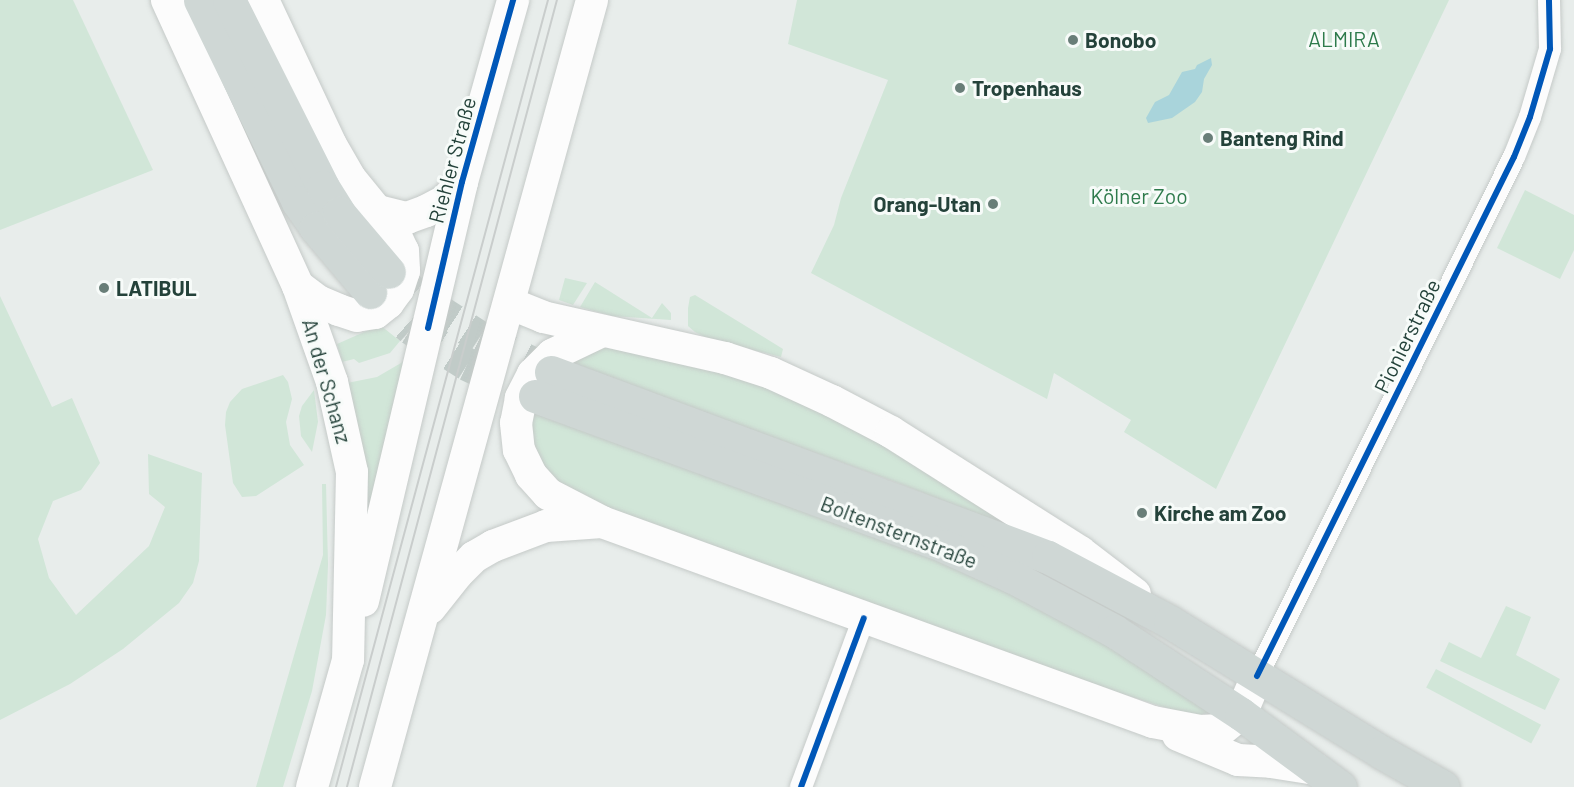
<!DOCTYPE html>
<meta charset="utf-8">
<style>
body{margin:0}
#map{position:relative;width:1574px;height:787px;overflow:hidden;background:#e8edeb;font-family:Barlow,sans-serif}
div>[style]{position:absolute}
[style*='--x']{left:calc(var(--x)*1px);top:calc(var(--y)*1px);width:calc(var(--w)*1px);rotate:calc(var(--a)*1deg)}
.green>*{inset:0;background:#d1e6d8;transform-origin:0 0}
.water>*{inset:0;background:#a9d4db}
.primary-tunnel>*{height:33px;margin-top:-16.5px;transform-origin:0;background:repeating-linear-gradient(90deg,#c1cbc8 0 33px,transparent 0 49px)}
.roads{filter:drop-shadow(0 0 2px #c5cac8) drop-shadow(0 0 2px #c5cac8)}
.minor>*{height:22px;margin:-11px;padding:0 11px;transform-origin:11px;border-radius:11px;background:#fcfcfc}
.secondary>*{height:32px;margin:-16px;padding:0 16px;transform-origin:16px;border-radius:16px;background:#fcfcfc}
.primary>*{height:33px;margin:-16.5px;padding:0 16.5px;transform-origin:16.5px;border-radius:16.5px;background:#cfd7d5}
.tram>*{height:1.5px;margin:-0.75px;padding:0 0.75px;transform-origin:0.75px;border-radius:0.75px;background:#c9cdcc}
.cycleway>*{height:6px;margin:-3px;padding:0 3px;transform-origin:3px;border-radius:3px;background:#0057b8}
.dots>*{width:16px;height:16px;translate:-50% -50%;box-sizing:border-box;border:3px solid #f7fbf9;border-radius:50%}
span{translate:-50% -50%;white-space:nowrap;text-align:center;line-height:1.15;-webkit-text-stroke:6px #f7fbf9;paint-order:stroke}
.park-label{font-size:21px;color:#2d7a4b}
.poi-label{font-size:21px;color:#24423a;font-weight:700}
.left{translate:0 -50%;text-align:left}
.right{translate:-100% -50%;text-align:right}
.street-label{font-size:21px;color:#24423a}
</style>
<div id="map">
<div class="green">
<i style="clip-path:polygon(0 0,73px 0,153px 170px,0 230px)"></i>
<i style="clip-path:polygon(797px 0,1449px 0,1216px 489px,1124px 432px,1131px 420px,1054px 373px,1047px 399px,811px 273px,834px 225px,841px 198px,888px 80px,788px 44px)"></i>
<i style="clip-path:polygon(1525px 190px,1574px 215px,1574px 250px,1560px 279px,1497px 248px)"></i>
<i style="clip-path:polygon(565px 278px,587px 283px,573px 305px,559px 300px)"></i>
<i style="clip-path:polygon(595px 282px,652px 318px,662px 303px,671px 313px,671px 320px,612px 316px,580px 307px)"></i>
<i style="clip-path:polygon(695px 295px,783px 349px,781px 357px,707px 338px,695px 332px,688px 326px,688px 308px,690px 297px)"></i>
<i style="clip-path:polygon(0 296px,52px 407px,72px 398px,100px 463px,81px 490px,53px 501px,38px 539px,49px 578px,76px 615px,149px 546px,165px 507px,149px 494px,148px 454px,202px 473px,199px 561px,193px 583px,179px 603px,123px 649px,70px 684px,0 720px)"></i>
<i style="clip-path:polygon(380px 325px,400px 341px,390px 353px,359px 363px,354px 359px,342px 362px,337px 344px)"></i>
<i style="clip-path:polygon(605px 348px,636px 350px,699px 361px,827px 406px,1018px 530px,893px 481px,565px 362px,589px 349px)"></i>
<i style="clip-path:polygon(414px 350px,366px 530px,347px 383px,377px 377px,401px 363px)"></i>
<i style="clip-path:polygon(283px 375px,288px 382px,292px 399px,286px 422px,290px 445px,304px 465px,256px 496px,242px 497px,233px 483px,225px 425px,226px 412px,230px 402px,242px 389px)"></i>
<i style="clip-path:polygon(314px 390px,318px 422px,312px 452px,301px 436px,299px 416px,302px 406px)"></i>
<i style="clip-path:polygon(530px 410px,940px 557px,1123px 649px,1209px 712px,1195px 717px,1032px 665px,580px 501px,534px 462px)"></i>
<i style="clip-path:polygon(322px 484px,326px 484px,328px 564px,326px 615px,312px 691px,283px 787px,256px 787px,323px 555px)"></i>
<i style="clip-path:polygon(1506px 606px,1531px 617px,1516px 655px,1560px 679px,1545px 710px,1440px 661px,1449px 642px,1481px 658px)"></i>
<i style="left:1436px;top:669px;width:119px;height:21px;rotate:28deg"></i>
</div>
<div class="water">
<i style="clip-path:polygon(1211px 58px,1212px 65px,1204px 79px,1202px 92px,1195px 102px,1172px 118px,1148px 123px,1146px 118px,1155px 102px,1169px 95px,1182px 72px,1195px 69px,1197px 65px)"></i>
</div>
<div class="primary-tunnel">
<i style="--x:389;--y:272;--w:48;--a:39"></i>
<i style="--x:426;--y:302;--w:64;--a:32.9"></i>
<i style="--x:480;--y:337;--w:79;--a:26.2"></i>
<i style="--x:370;--y:292;--w:55;--a:41.3"></i>
<i style="--x:411;--y:328;--w:67;--a:32.7"></i>
<i style="--x:467;--y:364;--w:75;--a:25.2"></i>
</div>
<div class="roads">
<div class="minor">
<i style="--x:1257;--y:676;--w:579;--a:-63.66"></i>
<i style="--x:1514;--y:157;--w:43;--a:-68.2"></i>
<i style="--x:1530;--y:117;--w:71;--a:-73.6"></i>
<i style="--x:1550;--y:49;--w:49;--a:-91.2"></i>
<i style="--x:801;--y:787;--w:180;--a:-69.6"></i>
</div>
<div class="secondary">
<i style="--x:167;--y:0;--w:315;--a:65.4"></i>
<i style="--x:298;--y:286;--w:102;--a:70.5"></i>
<i style="--x:332;--y:382;--w:92;--a:77.5"></i>
<i style="--x:352;--y:472;--w:188;--a:91.2"></i>
<i style="--x:348;--y:660;--w:132;--a:105.8"></i>
<i style="--x:263;--y:0;--w:160;--a:64.9"></i>
<i style="--x:331;--y:145;--w:38;--a:60"></i>
<i style="--x:350;--y:178;--w:70;--a:50.8"></i>
<i style="--x:394;--y:232;--w:21;--a:65"></i>
<i style="--x:403;--y:251;--w:20;--a:87"></i>
<i style="--x:404;--y:271;--w:19;--a:108"></i>
<i style="--x:398;--y:289;--w:17;--a:126"></i>
<i style="--x:388;--y:303;--w:16;--a:142"></i>
<i style="--x:375;--y:313;--w:18;--a:171"></i>
<i style="--x:357;--y:316;--w:19;--a:-162"></i>
<i style="--x:339;--y:310;--w:23;--a:-157"></i>
<i style="--x:318;--y:301;--w:25;--a:-143"></i>
<i style="--x:378;--y:211;--w:30;--a:14"></i>
<i style="--x:407;--y:218;--w:20;--a:-20"></i>
<i style="--x:426;--y:211;--w:21;--a:-28"></i>
<i style="--x:445;--y:201;--w:25;--a:-48"></i>
<i style="--x:509;--y:303;--w:37;--a:22"></i>
<i style="--x:543;--y:317;--w:187;--a:12.7"></i>
<i style="--x:725;--y:358;--w:48;--a:18.1"></i>
<i style="--x:771;--y:373;--w:67;--a:24.7"></i>
<i style="--x:832;--y:401;--w:67;--a:27.7"></i>
<i style="--x:891;--y:432;--w:224;--a:32.4"></i>
<i style="--x:1080;--y:552;--w:69;--a:37.4"></i>
<i style="--x:602;--y:331;--w:55;--a:154.4"></i>
<i style="--x:552;--y:355;--w:27;--a:135"></i>
<i style="--x:533;--y:374;--w:27;--a:117"></i>
<i style="--x:521;--y:398;--w:25;--a:101"></i>
<i style="--x:516;--y:423;--w:27;--a:84"></i>
<i style="--x:519;--y:450;--w:28;--a:64"></i>
<i style="--x:531;--y:475;--w:25;--a:48"></i>
<i style="--x:548;--y:494;--w:61;--a:27.4"></i>
<i style="--x:602;--y:522;--w:586;--a:19.95"></i>
<i style="--x:1153;--y:722;--w:48;--a:10.8"></i>
<i style="--x:1200;--y:731;--w:21;--a:-3"></i>
<i style="--x:1221;--y:730;--w:26;--a:-39"></i>
<i style="--x:1241;--y:714;--w:41;--a:-67.2"></i>
<i style="--x:363;--y:601;--w:431;--a:-76.7"></i>
<i style="--x:462;--y:182;--w:189;--a:-74.3"></i>
<i style="--x:430;--y:608;--w:43;--a:-51.5"></i>
<i style="--x:457;--y:574;--w:24;--a:-45"></i>
<i style="--x:474;--y:557;--w:22;--a:-30"></i>
<i style="--x:493;--y:546;--w:57;--a:-20.7"></i>
<i style="--x:546;--y:526;--w:56;--a:-4.1"></i>
<i style="--x:1178;--y:735;--w:65;--a:22.6"></i>
<i style="--x:1238;--y:760;--w:33;--a:3"></i>
<i style="--x:1271;--y:762;--w:45;--a:9"></i>
<i style="--x:375;--y:787;--w:816;--a:-74.58"></i>
</div>
<div class="primary">
<i style="--x:200;--y:0;--w:225;--a:64.1"></i>
<i style="--x:298;--y:202;--w:32;--a:55"></i>
<i style="--x:316;--y:228;--w:84;--a:49.8"></i>
<i style="--x:229;--y:0;--w:209;--a:63.3"></i>
<i style="--x:323;--y:187;--w:31;--a:58"></i>
<i style="--x:339;--y:213;--w:77;--a:49.7"></i>
<i style="--x:551;--y:372;--w:530;--a:20.42"></i>
<i style="--x:1048;--y:557;--w:138;--a:28"></i>
<i style="--x:1170;--y:622;--w:248;--a:31.6"></i>
<i style="--x:1381;--y:752;--w:71;--a:29.4"></i>
<i style="--x:535;--y:396;--w:436;--a:20.1"></i>
<i style="--x:944;--y:546;--w:76;--a:24.2"></i>
<i style="--x:1013;--y:577;--w:115;--a:28.1"></i>
<i style="--x:1114;--y:631;--w:59;--a:33.1"></i>
<i style="--x:1163;--y:663;--w:93;--a:33.2"></i>
<i style="--x:1241;--y:714;--w:123;--a:36.4"></i>
</div>
</div>
<div class="tram">
<i style="--x:336;--y:787;--w:815;--a:-74.92"></i>
<i style="--x:347;--y:787;--w:815;--a:-75.06"></i>
</div>
<div class="cycleway">
<i style="--x:428;--y:328;--w:150;--a:-76.9"></i>
<i style="--x:462;--y:182;--w:189;--a:-74.3"></i>
<i style="--x:1257;--y:676;--w:579;--a:-63.66"></i>
<i style="--x:1514;--y:157;--w:43;--a:-68.2"></i>
<i style="--x:1530;--y:117;--w:71;--a:-73.6"></i>
<i style="--x:1550;--y:49;--w:49;--a:-91.2"></i>
<i style="--x:801;--y:787;--w:180;--a:-69.6"></i>
</div>
<div class="dots">
<i style="left:1073px;top:40px;background:#697e78"></i>
<i style="left:960px;top:88px;background:#697e78"></i>
<i style="left:1208px;top:138px;background:#697e78"></i>
<i style="left:993px;top:204px;background:#697e78"></i>
<i style="left:104px;top:288px;background:#697e78"></i>
<i style="left:1142px;top:513px;background:#697e78"></i>
</div>
<div class="park-label">
<span style="left:1344px;top:39px">ALMIRA</span>
<span style="left:1139px;top:196px">Kölner Zoo</span>
</div>
<div class="poi-label">
<span class="left" style="left:1085px;top:40px">Bonobo</span>
<span class="left" style="left:972px;top:88px">Tropenhaus</span>
<span class="left" style="left:1220px;top:138px">Banteng Rind</span>
<span class="right" style="left:981px;top:204px">Orang-Utan</span>
<span class="left" style="left:116px;top:288px">LATIBUL</span>
<span class="left" style="left:1154px;top:513px">Kirche am Zoo</span>
</div>
<div class="street-label">
<span style="left:452px;top:160px;rotate:-75deg">Riehler Straße</span>
<span style="left:1407px;top:336px;rotate:-64deg">Pionierstraße</span>
<span style="left:327px;top:381px;rotate:74deg">An der Schanz</span>
<span style="left:899px;top:532px;rotate:21deg">Boltensternstraße</span>
</div>
</div>
